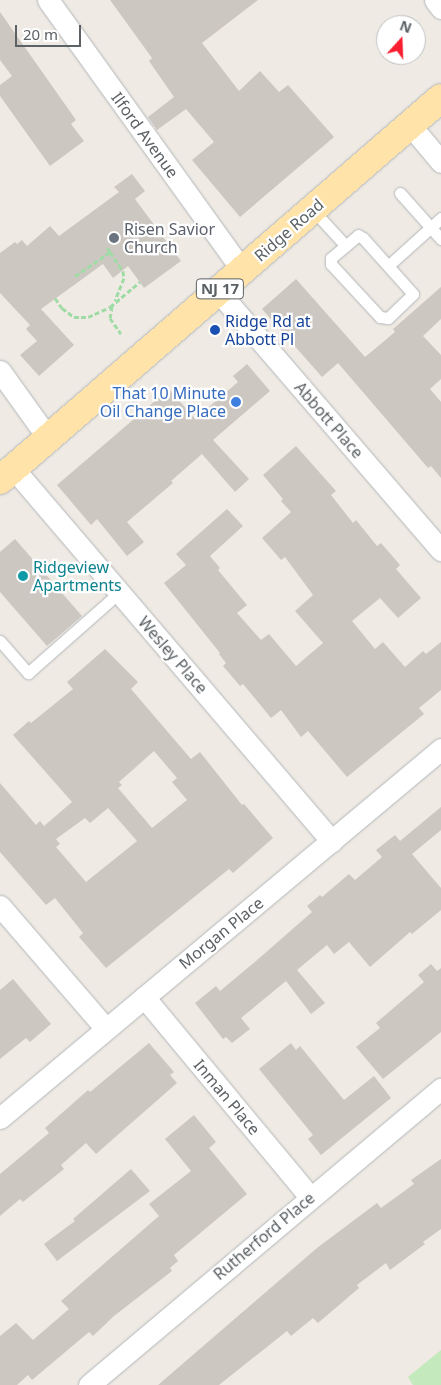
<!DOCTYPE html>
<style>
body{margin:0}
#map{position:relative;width:441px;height:1385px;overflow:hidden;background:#efeae3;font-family:"Noto Sans",sans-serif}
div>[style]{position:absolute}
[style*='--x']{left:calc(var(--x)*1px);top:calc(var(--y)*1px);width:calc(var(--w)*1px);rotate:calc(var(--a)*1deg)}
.green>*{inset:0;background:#c4e9bd}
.building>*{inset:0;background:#cdc7c2}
.path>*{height:3px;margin-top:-1.5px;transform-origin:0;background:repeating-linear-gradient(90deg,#9fdca5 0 5px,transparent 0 7.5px)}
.roads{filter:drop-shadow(0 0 1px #b3b7bb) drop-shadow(0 0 1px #b3b7bb)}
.service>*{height:11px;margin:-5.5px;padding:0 5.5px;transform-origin:5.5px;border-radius:5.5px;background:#fff}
.minor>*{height:21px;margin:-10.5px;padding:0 10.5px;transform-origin:10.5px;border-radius:10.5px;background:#fff}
.primary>*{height:28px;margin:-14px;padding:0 14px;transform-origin:14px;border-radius:14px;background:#ffe3a8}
.dots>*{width:14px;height:14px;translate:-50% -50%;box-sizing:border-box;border:2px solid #fff;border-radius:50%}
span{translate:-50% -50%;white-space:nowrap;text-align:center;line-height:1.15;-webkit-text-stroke:4.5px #fff;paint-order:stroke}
.shield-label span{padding:1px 4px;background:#fff;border:1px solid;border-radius:4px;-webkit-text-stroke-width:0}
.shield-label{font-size:15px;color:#5b6165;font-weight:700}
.street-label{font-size:16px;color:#5b6165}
.worship-label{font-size:16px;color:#5b616d}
.left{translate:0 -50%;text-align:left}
.transit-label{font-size:16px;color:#164399}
.shop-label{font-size:16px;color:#366cbe}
.right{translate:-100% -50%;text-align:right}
.culture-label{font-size:16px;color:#0d838f}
.north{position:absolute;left:376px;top:15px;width:50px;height:50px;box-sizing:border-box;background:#fff;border:1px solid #bdc0c1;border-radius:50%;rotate:20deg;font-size:14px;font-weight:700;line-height:20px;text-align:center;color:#5b6165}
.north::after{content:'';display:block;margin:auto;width:18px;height:22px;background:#f91f30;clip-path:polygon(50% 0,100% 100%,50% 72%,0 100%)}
.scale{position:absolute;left:15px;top:25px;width:66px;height:22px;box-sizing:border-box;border:2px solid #5b6165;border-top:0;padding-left:6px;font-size:15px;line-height:18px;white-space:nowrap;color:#5b6165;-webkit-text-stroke:4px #fff;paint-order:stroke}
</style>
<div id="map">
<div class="green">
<i style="clip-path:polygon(441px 1350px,441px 1385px,413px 1385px,408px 1377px)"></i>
</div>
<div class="building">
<i style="clip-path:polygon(110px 0,258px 0,202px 43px,239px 91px,260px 71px,279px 92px,288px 85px,334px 137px,240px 217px,192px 160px,214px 142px,186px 109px,157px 130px,148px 117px,174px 97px,149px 61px,152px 58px)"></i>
<i style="clip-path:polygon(0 12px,76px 120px,71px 124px,84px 141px,50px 166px,0 96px,0 85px,12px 76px,0 60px)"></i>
<i style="clip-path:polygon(132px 174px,145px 191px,135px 199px,181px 261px,144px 288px,128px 266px,113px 278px,103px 264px,41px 309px,74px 345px,39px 376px,20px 355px,37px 341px,26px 329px,30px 325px,0 293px,0 253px,15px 242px,17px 244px,22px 240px,27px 246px,50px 226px,59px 236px,119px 192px,114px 187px)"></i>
<i style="clip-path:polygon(296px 279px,365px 357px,395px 332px,393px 329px,441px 287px,441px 319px,423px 336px,441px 355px,441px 379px,430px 389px,441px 402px,441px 478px,431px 466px,428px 468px,338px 363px,322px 377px,262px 309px)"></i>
<i style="clip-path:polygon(247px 364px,270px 391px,213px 440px,249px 479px,235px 492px,202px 454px,171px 481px,173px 483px,127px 522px,144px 542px,127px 556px,97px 519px,91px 525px,57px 485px,169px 389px,195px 419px,238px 382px,233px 376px)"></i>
<i style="clip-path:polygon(296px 446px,336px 491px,331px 495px,353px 523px,356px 520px,377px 546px,381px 543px,400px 565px,396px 569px,421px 598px,398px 618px,380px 598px,352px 621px,375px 649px,383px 642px,405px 667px,423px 651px,426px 654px,441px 642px,441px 690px,419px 708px,424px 714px,347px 777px,308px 731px,301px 737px,281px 710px,271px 718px,243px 684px,240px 686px,223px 666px,226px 663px,219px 654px,220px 653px,164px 583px,186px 565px,176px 554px,227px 509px,243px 526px,210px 556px,220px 568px,218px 570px,247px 605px,237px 613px,261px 640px,269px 634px,296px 666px,323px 643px,295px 611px,313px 595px,285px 557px,281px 560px,262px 538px,291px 512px,281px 501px,283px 499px,263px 475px)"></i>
<i style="clip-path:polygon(15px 539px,82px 616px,47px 646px,0 592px,0 552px)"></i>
<i style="clip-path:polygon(evenodd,105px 649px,138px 682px,131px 689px,191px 759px,200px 752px,242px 805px,244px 804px,273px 838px,233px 873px,229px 869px,106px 968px,79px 937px,83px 933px,55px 898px,46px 905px,0 852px,0 783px,36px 825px,40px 821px,44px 826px,72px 802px,13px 735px,29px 721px,31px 723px,73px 689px,67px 682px,105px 649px,154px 751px,177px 778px,172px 782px,187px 800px,152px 828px,118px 788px,122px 785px,119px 782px,154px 751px,105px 649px,108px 808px,137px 841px,86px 882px,56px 847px,60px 844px,56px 839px,85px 818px,90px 823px,108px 808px)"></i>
<i style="clip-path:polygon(441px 807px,441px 830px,412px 854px,441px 888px,441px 910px,412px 934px,410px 932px,370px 967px,349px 942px,334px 954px,327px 945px,297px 970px,325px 1003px,311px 1014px,286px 981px,241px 1018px,250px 1029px,232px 1043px,226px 1037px,223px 1039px,195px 1003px,216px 986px,220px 991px,256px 961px,312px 912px,307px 906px,320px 895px,322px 897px,349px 874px,355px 880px,382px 857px,376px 850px,395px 835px,400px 841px)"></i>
<i style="clip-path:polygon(431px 964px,437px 971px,441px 968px,441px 1032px,383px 1079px,356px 1047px,380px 1028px,376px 1023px,424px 982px,418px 975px)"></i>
<i style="clip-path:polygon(13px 979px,51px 1024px,30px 1042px,26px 1038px,0 1059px,0 990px)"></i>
<i style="clip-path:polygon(149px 1043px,174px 1072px,170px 1075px,177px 1083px,96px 1154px,86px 1143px,61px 1165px,64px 1169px,23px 1202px,20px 1199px,0 1216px,0 1174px,49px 1133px,45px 1128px,88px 1090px,90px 1092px)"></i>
<i style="clip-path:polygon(291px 1043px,296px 1050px,300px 1046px,344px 1100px,374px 1076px,391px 1098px,321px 1155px,308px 1139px,313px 1135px,259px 1069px)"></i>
<i style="clip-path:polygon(194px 1115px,216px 1142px,209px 1148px,247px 1194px,174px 1255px,178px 1261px,170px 1268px,172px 1271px,114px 1316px,93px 1336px,89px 1332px,32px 1380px,28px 1375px,17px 1385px,0 1385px,0 1336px,16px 1323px,33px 1340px,69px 1309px,61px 1301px,159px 1216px,149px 1204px,191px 1171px,165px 1139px)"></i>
<i style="clip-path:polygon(441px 1159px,441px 1229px,423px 1242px,425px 1244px,390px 1270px,386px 1263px,357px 1285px,359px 1288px,318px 1323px,313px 1318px,291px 1336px,287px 1331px,219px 1385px,158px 1385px,317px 1248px,377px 1203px,381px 1208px,414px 1184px,411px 1180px)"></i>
<i style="clip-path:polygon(131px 1169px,150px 1191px,57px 1261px,44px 1244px,75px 1221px,73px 1219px)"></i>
</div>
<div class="path">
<i style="--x:110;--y:252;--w:23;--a:56"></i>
<i style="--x:123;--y:271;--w:7;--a:82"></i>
<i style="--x:124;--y:278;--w:24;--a:112"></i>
<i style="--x:75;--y:276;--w:42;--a:-34.4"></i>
<i style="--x:110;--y:252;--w:6;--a:-121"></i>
<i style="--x:55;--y:298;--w:12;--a:55"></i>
<i style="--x:62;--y:308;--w:15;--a:37"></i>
<i style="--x:74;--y:317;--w:14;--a:0"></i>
<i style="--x:88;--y:317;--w:24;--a:-24"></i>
<i style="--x:110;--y:307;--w:39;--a:-40"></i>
<i style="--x:112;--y:306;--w:12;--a:99"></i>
<i style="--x:110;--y:318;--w:19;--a:55"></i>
</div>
<div class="roads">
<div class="service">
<i style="--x:400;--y:193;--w:62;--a:48.3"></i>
<i style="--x:312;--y:209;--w:49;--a:47.5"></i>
<i style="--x:358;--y:235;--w:6;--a:31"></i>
<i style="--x:363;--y:238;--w:75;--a:48.2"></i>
<i style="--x:413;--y:294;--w:35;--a:136"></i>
<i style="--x:388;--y:318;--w:8;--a:-173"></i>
<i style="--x:380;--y:317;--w:72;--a:-132.8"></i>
<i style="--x:331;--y:264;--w:6;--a:-90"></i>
<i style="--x:331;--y:258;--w:35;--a:-40"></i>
<i style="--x:389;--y:265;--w:70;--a:-42.1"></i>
<i style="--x:0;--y:641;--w:43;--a:48.8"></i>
<i style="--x:28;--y:673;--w:123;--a:-41.4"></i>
</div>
<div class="minor">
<i style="--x:48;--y:0;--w:332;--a:54.3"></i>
<i style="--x:435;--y:0;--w:10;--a:53"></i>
<i style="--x:410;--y:125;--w:48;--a:50"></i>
<i style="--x:218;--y:291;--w:342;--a:49.3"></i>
<i style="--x:0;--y:371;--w:82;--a:54.4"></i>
<i style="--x:13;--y:468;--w:491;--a:49.5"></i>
<i style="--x:0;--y:906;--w:162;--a:49.2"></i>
<i style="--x:144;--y:997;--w:260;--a:50.3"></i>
<i style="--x:0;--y:1118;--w:575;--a:-39.92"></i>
<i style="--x:89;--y:1385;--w:460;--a:-40.1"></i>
</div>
<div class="primary">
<i style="--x:0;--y:480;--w:583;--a:-40.9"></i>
</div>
</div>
<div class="dots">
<i style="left:114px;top:238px;background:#6b7280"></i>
<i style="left:215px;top:330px;background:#1a4fb4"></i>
<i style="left:236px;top:402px;background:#3f7fe0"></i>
<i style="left:23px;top:576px;background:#0f9aa8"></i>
</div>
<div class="shield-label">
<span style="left:220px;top:289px">NJ 17</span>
</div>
<div class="street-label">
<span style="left:145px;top:135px;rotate:54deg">Ilford Avenue</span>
<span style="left:289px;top:230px;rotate:-41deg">Ridge Road</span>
<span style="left:329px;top:420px;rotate:49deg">Abbott Place</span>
<span style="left:173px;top:655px;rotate:49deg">Wesley Place</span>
<span style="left:221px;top:933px;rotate:-39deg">Morgan Place</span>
<span style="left:227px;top:1097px;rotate:50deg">Inman Place</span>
<span style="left:264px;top:1236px;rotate:-40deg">Rutherford Place</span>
</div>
<div class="worship-label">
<span class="left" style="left:124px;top:238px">Risen Savior<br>Church</span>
</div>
<div class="transit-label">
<span class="left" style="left:225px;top:330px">Ridge Rd at<br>Abbott Pl</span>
</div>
<div class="shop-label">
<span class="right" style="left:226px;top:402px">That 10 Minute<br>Oil Change Place</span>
</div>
<div class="culture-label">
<span class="left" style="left:33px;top:576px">Ridgeview<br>Apartments</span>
</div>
<div class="north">N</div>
<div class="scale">20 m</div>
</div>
